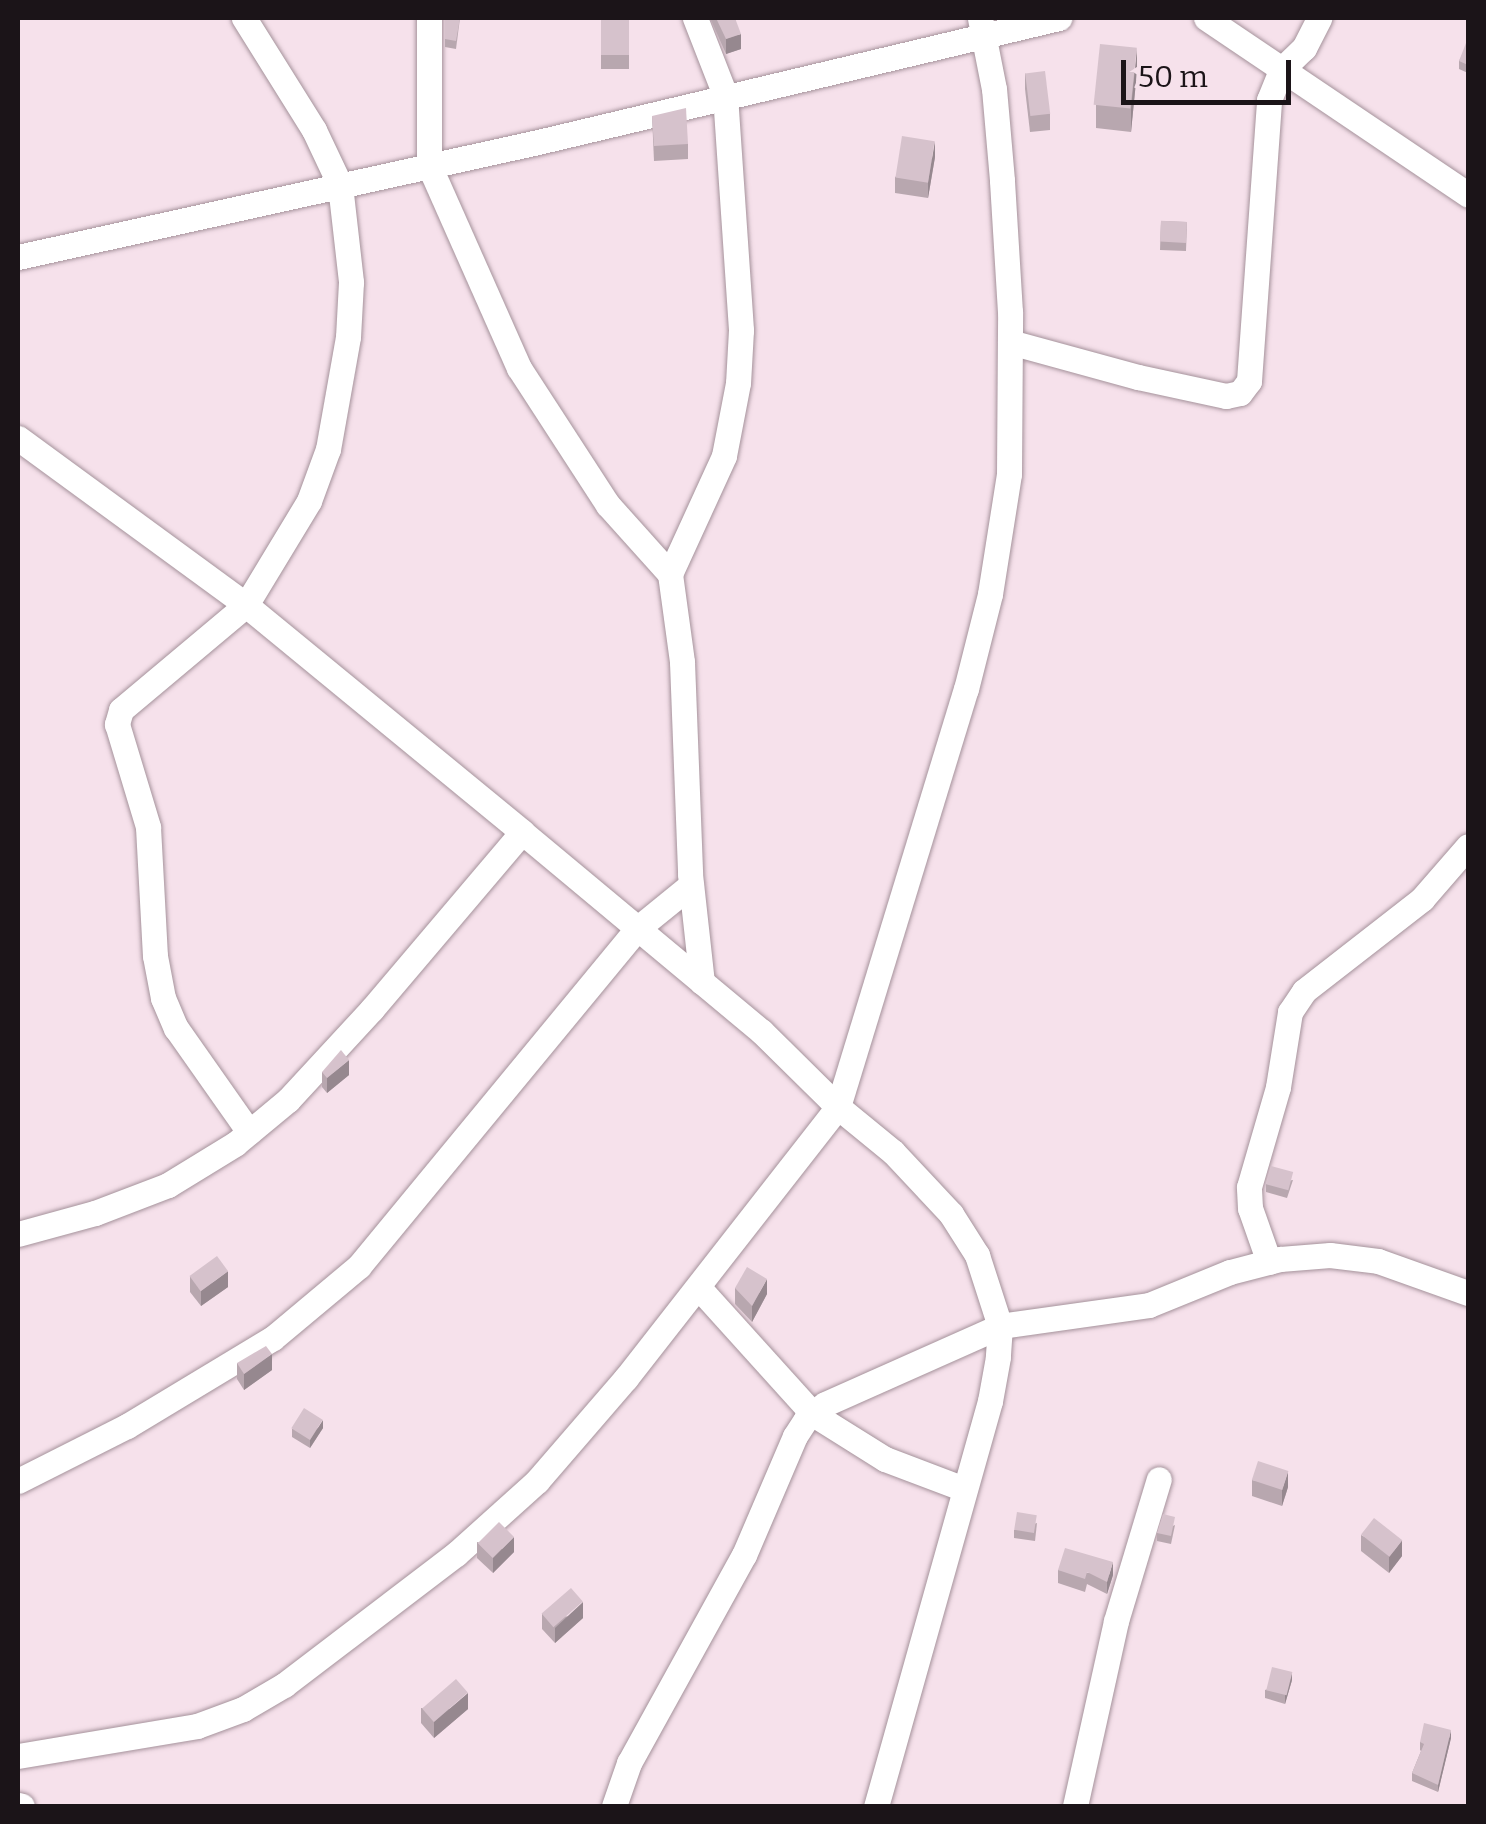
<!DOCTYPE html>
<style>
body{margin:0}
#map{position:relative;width:1486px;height:1824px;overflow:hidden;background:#f6e1eb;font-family:Bitter,serif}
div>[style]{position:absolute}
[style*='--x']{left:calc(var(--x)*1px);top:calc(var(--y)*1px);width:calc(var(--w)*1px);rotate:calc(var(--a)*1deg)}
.roads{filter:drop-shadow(0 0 2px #a5929b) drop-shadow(0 0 2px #a5929b)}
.minor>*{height:25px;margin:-12.5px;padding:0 12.5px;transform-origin:12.5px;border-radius:12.5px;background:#fff}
.wall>*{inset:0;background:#b8a7af;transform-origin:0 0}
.shaded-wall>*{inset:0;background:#96888f}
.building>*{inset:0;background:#d6c2cc;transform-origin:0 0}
span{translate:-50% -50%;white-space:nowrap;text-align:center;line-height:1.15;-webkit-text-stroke:8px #f6e1eb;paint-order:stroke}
.frame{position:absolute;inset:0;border:20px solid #1b1418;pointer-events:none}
.scale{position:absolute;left:1121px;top:60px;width:170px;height:45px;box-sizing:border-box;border:5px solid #1b1418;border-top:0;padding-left:12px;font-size:30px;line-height:35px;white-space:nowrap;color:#1b1418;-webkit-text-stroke:8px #f6e1eb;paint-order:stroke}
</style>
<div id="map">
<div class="roads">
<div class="minor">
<i style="--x:244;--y:18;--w:132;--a:58"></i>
<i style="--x:314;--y:130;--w:61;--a:64.7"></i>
<i style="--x:340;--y:185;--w:98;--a:83.5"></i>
<i style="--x:351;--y:282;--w:55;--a:93.1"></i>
<i style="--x:348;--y:337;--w:114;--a:100.1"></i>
<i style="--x:328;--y:449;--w:55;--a:110.1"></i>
<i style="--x:309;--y:501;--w:122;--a:121.2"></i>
<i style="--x:246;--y:605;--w:163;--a:140"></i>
<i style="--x:121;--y:710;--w:15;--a:106"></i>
<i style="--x:117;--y:724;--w:108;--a:73.2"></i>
<i style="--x:148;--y:827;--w:129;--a:86.9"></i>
<i style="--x:155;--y:956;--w:43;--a:79.2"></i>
<i style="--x:163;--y:998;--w:33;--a:67"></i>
<i style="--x:176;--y:1028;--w:127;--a:54.9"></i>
<i style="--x:429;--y:18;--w:147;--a:90"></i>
<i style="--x:429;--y:165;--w:222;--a:66.1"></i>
<i style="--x:519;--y:368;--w:163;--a:57"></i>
<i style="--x:608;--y:505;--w:93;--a:48.1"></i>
<i style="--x:695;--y:18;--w:83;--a:68.7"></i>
<i style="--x:725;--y:95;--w:236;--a:86.1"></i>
<i style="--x:741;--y:330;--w:53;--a:93.2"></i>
<i style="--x:738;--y:383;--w:74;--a:100.9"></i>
<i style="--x:724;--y:456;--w:130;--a:114.6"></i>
<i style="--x:670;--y:574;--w:89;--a:82.2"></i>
<i style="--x:682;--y:662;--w:212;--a:87.8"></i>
<i style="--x:690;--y:874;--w:109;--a:83.7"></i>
<i style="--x:1206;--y:18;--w:316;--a:34"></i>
<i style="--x:18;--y:257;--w:533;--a:-12.47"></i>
<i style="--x:538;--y:142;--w:536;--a:-13.39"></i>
<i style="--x:1010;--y:342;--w:133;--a:15.3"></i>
<i style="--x:1138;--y:377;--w:90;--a:12.2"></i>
<i style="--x:1226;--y:396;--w:14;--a:-12"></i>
<i style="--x:1240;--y:393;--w:15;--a:-53"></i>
<i style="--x:1249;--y:381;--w:282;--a:-85.9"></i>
<i style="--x:1269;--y:100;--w:32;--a:-68"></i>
<i style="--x:1281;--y:70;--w:32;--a:-44"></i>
<i style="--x:1304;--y:48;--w:34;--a:-63"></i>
<i style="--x:18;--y:438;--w:283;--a:36.2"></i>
<i style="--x:246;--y:605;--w:357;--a:39.4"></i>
<i style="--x:522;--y:832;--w:311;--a:39.8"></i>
<i style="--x:761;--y:1031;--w:108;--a:44.6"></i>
<i style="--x:838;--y:1107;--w:71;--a:39.3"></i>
<i style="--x:893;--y:1152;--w:85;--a:46.9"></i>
<i style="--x:951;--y:1214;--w:49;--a:57.6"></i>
<i style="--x:977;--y:1255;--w:75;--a:72.1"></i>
<i style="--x:1000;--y:1326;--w:31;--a:94"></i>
<i style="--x:998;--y:1357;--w:45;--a:100.3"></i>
<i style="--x:990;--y:1401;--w:421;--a:105.7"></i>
<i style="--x:18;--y:1234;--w:80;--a:-15.3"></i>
<i style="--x:95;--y:1213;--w:78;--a:-21"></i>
<i style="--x:168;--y:1185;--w:79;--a:-31.5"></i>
<i style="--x:235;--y:1144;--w:69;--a:-39.7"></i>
<i style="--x:288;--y:1100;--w:124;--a:-47.3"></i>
<i style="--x:372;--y:1009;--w:232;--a:-49.7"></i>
<i style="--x:1269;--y:1262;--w:57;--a:-109.4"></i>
<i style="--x:1250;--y:1208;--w:21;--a:-93"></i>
<i style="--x:1249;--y:1187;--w:104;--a:-73.8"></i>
<i style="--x:1278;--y:1087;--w:76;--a:-80.9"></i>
<i style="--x:1290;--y:1012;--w:25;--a:-56"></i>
<i style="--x:1304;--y:991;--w:150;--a:-37.9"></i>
<i style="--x:1422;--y:899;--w:70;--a:-49"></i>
<i style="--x:699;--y:1288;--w:170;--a:47.9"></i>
<i style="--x:813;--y:1414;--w:85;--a:32"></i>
<i style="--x:885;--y:1459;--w:85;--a:20.8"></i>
<i style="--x:18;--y:1481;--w:122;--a:-26.8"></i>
<i style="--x:127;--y:1426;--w:170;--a:-31.1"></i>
<i style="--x:273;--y:1338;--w:112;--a:-39.9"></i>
<i style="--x:359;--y:1266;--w:438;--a:-50.5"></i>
<i style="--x:638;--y:928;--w:68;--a:-39.1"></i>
<i style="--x:18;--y:1756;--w:181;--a:-9.5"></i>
<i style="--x:197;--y:1726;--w:49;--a:-20.3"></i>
<i style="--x:243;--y:1709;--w:48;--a:-30.3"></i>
<i style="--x:284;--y:1685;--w:216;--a:-37.3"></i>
<i style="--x:456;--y:1554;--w:109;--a:-42"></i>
<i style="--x:537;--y:1481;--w:136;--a:-49.2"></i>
<i style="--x:626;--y:1378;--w:344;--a:-52"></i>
<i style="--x:838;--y:1107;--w:437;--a:-73"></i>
<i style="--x:966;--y:689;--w:98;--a:-75.8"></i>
<i style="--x:990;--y:594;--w:121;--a:-81"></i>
<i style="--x:1009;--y:474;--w:162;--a:-89.6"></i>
<i style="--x:1010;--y:312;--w:132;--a:-93.5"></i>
<i style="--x:1002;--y:180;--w:91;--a:-95"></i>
<i style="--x:994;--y:89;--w:72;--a:-101.2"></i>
<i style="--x:18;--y:1805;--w:4;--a:14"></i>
<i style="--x:614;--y:1806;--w:46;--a:-70.8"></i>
<i style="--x:629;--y:1763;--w:238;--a:-61.1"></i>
<i style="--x:744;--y:1555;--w:129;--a:-66.8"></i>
<i style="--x:795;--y:1436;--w:20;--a:-57"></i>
<i style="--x:806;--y:1419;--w:24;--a:-38"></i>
<i style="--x:825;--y:1404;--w:192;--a:-24"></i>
<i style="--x:1000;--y:1326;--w:150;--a:-8"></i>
<i style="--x:1149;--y:1305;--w:87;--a:-22.2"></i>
<i style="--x:1230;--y:1272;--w:52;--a:-14.6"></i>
<i style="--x:1280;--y:1259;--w:50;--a:-4.6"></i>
<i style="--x:1330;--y:1255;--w:48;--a:7.1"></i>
<i style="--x:1378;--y:1261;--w:96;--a:19.6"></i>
<i style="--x:1075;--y:1806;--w:189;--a:-77.5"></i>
<i style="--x:1116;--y:1621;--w:148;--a:-73.2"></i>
</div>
</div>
<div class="wall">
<i style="clip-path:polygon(445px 18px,460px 18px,456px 49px,445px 47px)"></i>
<i style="left:601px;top:18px;width:28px;height:51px"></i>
<i style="clip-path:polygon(710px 18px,735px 18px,741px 49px,726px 54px)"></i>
<i style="clip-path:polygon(1468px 44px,1468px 73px,1459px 69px,1459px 61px)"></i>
<i style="clip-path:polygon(1137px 71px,1131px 132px,1096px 128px,1096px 105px)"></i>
<i style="clip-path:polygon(1025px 73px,1050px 114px,1050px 130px,1030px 132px,1025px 89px)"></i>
<i style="clip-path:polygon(652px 116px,688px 144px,688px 159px,654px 161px)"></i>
<i style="clip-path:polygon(935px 157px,928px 198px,895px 193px,895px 177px)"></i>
<i style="left:1187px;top:222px;width:29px;height:26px;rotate:92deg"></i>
<i style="clip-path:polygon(322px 1072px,349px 1075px,327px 1093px,322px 1087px)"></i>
<i style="clip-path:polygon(1293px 1180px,1287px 1198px,1266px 1192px,1266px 1184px)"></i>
<i style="clip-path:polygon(190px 1276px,228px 1287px,201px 1306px,190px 1292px)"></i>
<i style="clip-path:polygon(735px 1288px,767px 1294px,752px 1322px,735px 1304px)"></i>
<i style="clip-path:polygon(237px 1363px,272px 1370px,244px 1390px,237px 1379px)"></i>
<i style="clip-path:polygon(323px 1428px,310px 1448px,292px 1437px,292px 1429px)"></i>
<i style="clip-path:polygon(1252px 1480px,1288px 1487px,1282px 1506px,1252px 1496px)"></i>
<i style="clip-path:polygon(1037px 1523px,1035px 1541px,1014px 1538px,1014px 1530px)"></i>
<i style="clip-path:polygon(1175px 1525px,1171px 1544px,1157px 1541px,1157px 1533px)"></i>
<i style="clip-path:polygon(1361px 1535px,1402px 1556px,1389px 1573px,1361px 1551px)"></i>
<i style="clip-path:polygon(477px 1542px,514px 1552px,493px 1573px,477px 1558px)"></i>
<i style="clip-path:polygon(1058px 1570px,1113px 1575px,1107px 1594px,1087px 1584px,1085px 1592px,1058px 1583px)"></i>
<i style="clip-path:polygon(542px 1614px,583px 1618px,555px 1643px,542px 1629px)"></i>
<i style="clip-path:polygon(1292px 1680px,1285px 1704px,1265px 1698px,1265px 1690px)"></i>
<i style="clip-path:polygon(421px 1708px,468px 1709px,434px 1738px,421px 1723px)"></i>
<i style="clip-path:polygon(1451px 1738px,1438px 1792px,1412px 1781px,1412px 1773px,1421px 1751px,1420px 1750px,1420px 1742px)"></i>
</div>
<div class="shaded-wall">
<i style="clip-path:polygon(741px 34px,741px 49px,726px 54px,726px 39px)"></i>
<i style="clip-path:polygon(1137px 48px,1137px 71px,1131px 132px,1131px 109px)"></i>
<i style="clip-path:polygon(935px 141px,935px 157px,928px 198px,928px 182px)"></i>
<i style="clip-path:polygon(349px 1060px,349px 1075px,327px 1093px,327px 1078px)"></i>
<i style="clip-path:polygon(228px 1271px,228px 1287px,201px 1306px,201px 1291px)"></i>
<i style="clip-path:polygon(767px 1279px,767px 1294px,752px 1322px,752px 1306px)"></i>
<i style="clip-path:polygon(272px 1354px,272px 1370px,244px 1390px,244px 1374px)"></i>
<i style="clip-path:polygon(323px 1420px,323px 1428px,310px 1448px,310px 1440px)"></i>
<i style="clip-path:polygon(1288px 1471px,1288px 1487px,1282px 1506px,1282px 1490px)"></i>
<i style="clip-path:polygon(514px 1537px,514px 1552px,493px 1573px,493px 1558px)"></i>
<i style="clip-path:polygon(1402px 1540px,1402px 1556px,1389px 1573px,1389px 1557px)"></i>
<i style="clip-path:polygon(1113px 1562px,1113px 1575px,1107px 1594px,1107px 1582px)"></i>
<i style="clip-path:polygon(583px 1602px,583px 1618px,555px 1643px,555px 1628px)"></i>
<i style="clip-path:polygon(1292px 1672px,1292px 1680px,1285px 1704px,1285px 1696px)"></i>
<i style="clip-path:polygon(468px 1693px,468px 1709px,434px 1738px,434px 1722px)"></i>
<i style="clip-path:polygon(1451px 1730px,1451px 1738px,1438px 1792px,1438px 1785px)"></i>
</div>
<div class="building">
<i style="clip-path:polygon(445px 18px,460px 18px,456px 41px,445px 39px)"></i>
<i style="left:601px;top:18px;width:28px;height:37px"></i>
<i style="clip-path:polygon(716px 18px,735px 18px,741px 34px,726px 39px)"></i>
<i style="clip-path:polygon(1466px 43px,1468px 44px,1468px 65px,1459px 61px)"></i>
<i style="left:1100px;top:44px;width:37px;height:61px;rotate:6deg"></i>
<i style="left:1045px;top:71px;width:43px;height:20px;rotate:83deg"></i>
<i style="clip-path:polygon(686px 108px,688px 144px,654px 146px,652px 116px)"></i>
<i style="left:902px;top:136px;width:33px;height:42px;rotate:9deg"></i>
<i style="left:1187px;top:222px;width:21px;height:26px;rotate:93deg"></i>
<i style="clip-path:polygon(341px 1050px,349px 1060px,327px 1078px,322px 1072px)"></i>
<i style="left:1271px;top:1166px;width:23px;height:19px;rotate:15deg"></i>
<i style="left:217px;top:1256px;width:19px;height:34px;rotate:54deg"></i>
<i style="clip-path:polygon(747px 1267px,767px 1279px,752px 1306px,735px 1288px)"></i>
<i style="clip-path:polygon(266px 1346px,272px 1354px,244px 1374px,237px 1363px)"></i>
<i style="left:304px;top:1408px;width:22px;height:24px;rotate:32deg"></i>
<i style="left:1258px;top:1461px;width:32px;height:20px;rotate:18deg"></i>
<i style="left:1017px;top:1512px;width:20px;height:18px;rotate:9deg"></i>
<i style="clip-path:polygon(1163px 1514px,1175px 1517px,1171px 1536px,1157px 1533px)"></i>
<i style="left:1374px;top:1518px;width:36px;height:21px;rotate:38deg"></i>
<i style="left:499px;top:1522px;width:21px;height:30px;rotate:45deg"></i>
<i style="clip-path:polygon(1065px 1548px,1113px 1562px,1107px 1582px,1087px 1572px,1085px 1579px,1058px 1570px)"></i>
<i style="left:571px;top:1588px;width:18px;height:39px;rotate:49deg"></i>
<i style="left:1272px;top:1667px;width:21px;height:24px;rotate:14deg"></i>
<i style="left:456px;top:1679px;width:18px;height:45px;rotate:49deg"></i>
<i style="clip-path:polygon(1424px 1723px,1451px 1730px,1438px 1785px,1412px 1773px,1424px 1744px,1420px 1742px)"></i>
</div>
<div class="frame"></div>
<div class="scale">50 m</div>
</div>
